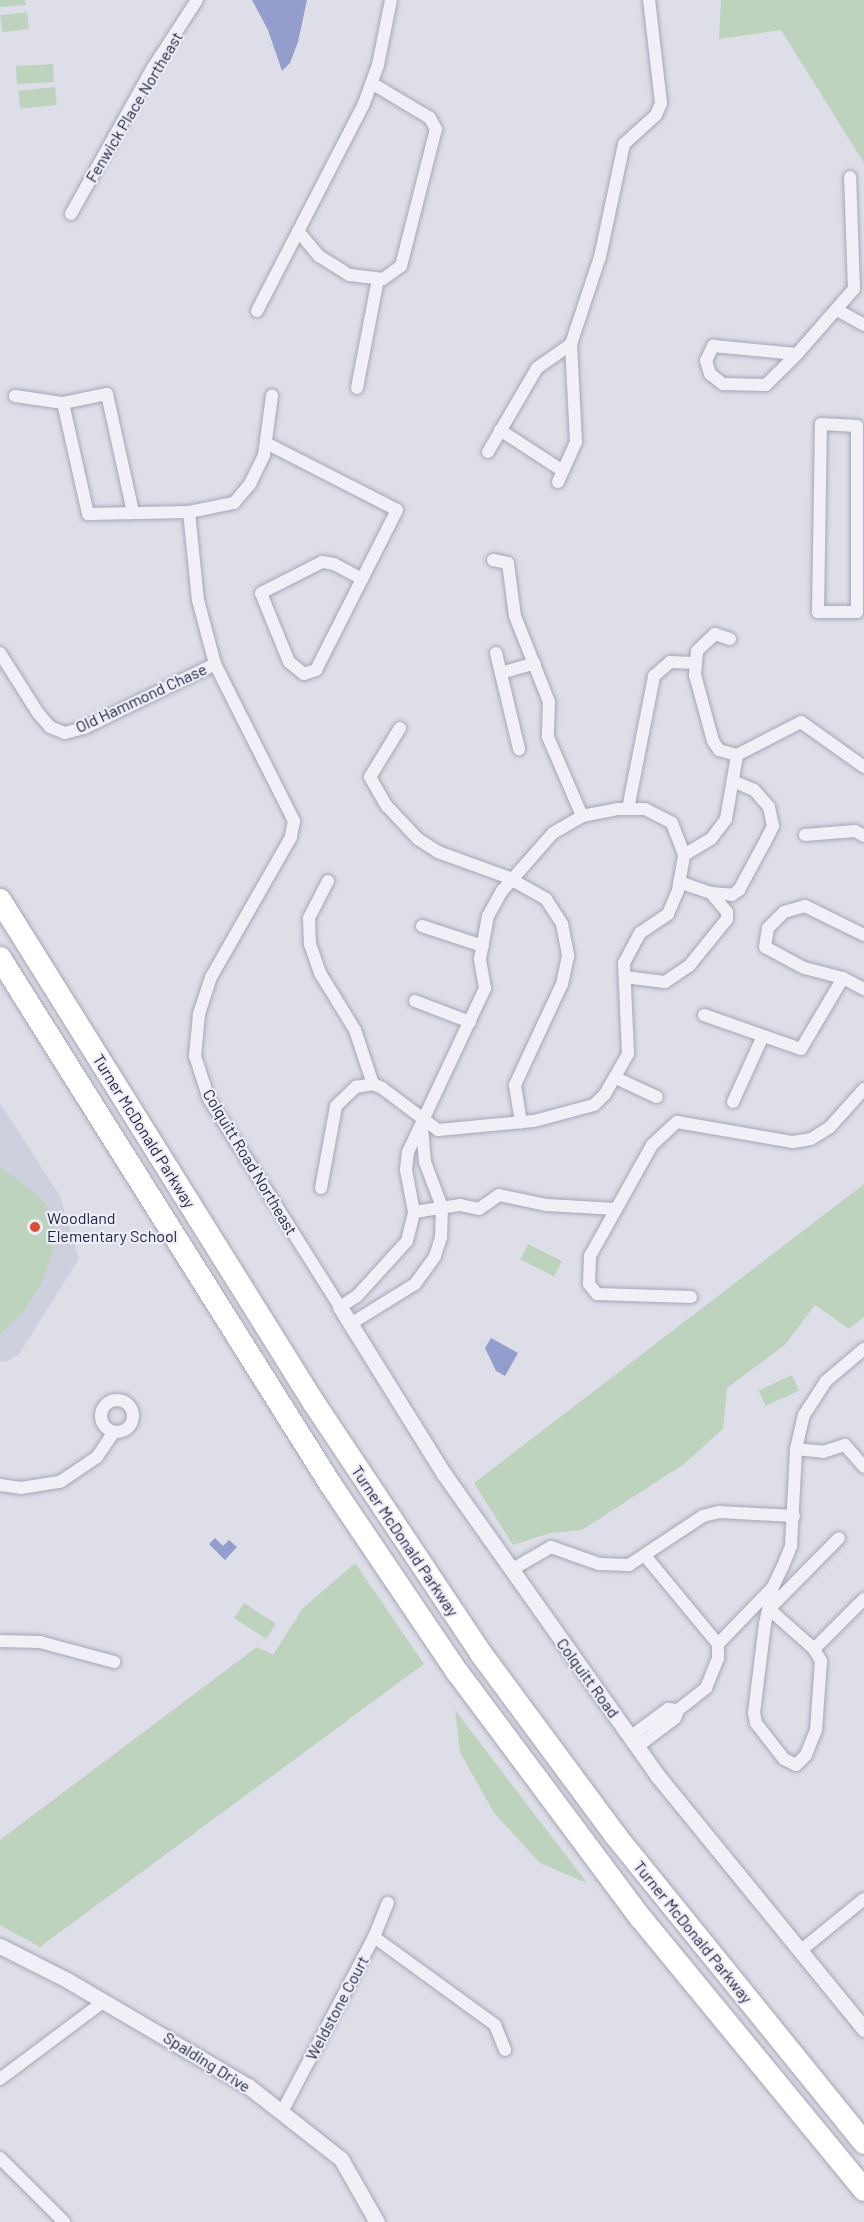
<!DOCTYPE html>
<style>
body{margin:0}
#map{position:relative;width:864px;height:2222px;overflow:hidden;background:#dddee8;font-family:Barlow,sans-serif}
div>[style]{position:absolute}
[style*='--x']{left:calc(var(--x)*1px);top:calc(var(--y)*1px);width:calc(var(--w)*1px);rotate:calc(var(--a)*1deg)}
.built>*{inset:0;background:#ced0de}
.green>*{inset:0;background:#bdd3be;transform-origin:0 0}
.water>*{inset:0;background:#939ecd}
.roads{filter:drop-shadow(0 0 2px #a6a7b6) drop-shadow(0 0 2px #a6a7b6)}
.minor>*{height:12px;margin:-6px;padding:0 6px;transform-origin:6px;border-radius:6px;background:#f0f0f6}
.minor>.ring{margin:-6px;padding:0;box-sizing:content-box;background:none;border:12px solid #f0f0f6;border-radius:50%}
.tertiary>*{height:15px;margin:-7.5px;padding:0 7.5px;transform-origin:7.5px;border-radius:7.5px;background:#f0f0f6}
.motorway>*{height:22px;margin:-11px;padding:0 11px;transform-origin:11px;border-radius:11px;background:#fff}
.dots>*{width:16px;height:16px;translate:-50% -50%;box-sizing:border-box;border:3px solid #ecedf6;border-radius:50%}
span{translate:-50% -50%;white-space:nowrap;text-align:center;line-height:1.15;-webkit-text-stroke:4.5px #ecedf6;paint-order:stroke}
.street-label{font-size:16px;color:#252641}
.poi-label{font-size:16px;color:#252641}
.left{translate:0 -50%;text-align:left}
</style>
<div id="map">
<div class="built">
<i style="clip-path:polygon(0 1103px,60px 1196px,79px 1259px,19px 1354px,6px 1362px,0 1361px)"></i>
</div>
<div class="green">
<i style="clip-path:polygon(0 0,25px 0,26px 5px,0 7px)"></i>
<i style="clip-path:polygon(721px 0,864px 0,864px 163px,781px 30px,719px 39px)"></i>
<i style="left:27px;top:12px;width:17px;height:27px;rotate:83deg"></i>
<i style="left:53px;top:64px;width:18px;height:37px;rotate:87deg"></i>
<i style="left:55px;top:87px;width:18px;height:37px;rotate:84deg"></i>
<i style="clip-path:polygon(0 1167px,33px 1191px,46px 1205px,54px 1224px,53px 1252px,42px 1282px,23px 1313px,0 1335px)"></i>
<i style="clip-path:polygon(864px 1184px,864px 1317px,849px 1329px,815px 1305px,785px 1345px,727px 1388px,723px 1429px,684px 1464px,582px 1530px,550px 1533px,513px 1545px,474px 1483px)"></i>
<i style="left:528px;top:1244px;width:38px;height:17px;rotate:27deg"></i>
<i style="left:792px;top:1375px;width:17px;height:37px;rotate:65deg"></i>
<i style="clip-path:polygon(355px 1563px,424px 1664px,40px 1947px,0 1925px,0 1840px,257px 1647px,273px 1655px,303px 1608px)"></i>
<i style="left:244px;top:1603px;width:38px;height:18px;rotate:33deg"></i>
<i style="clip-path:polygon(455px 1710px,587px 1883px,540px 1863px,494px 1813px,460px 1752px)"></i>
</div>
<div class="water">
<i style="clip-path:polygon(252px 0,307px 0,298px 42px,290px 63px,282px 71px,268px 30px)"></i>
<i style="clip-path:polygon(491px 1338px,518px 1353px,505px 1376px,496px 1371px,485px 1348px)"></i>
<i style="clip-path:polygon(215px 1538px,223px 1546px,229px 1540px,237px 1547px,225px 1560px,209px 1544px)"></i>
</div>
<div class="roads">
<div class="minor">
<i style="--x:71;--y:214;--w:166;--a:-60.8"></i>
<i style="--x:152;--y:69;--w:82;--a:-56.9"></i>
<i style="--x:298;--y:231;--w:33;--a:50"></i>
<i style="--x:319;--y:256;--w:36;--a:32"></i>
<i style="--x:350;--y:275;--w:33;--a:7"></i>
<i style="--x:383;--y:279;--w:22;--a:-36"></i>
<i style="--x:401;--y:266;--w:141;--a:-75.7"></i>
<i style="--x:436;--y:129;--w:13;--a:-119"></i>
<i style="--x:430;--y:118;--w:66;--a:-149.2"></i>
<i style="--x:257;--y:311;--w:231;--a:-62.7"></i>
<i style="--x:363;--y:106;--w:44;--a:-69.9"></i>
<i style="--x:378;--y:65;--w:66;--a:-78.7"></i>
<i style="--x:839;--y:311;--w:29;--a:29"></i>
<i style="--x:713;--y:346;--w:84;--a:5.4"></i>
<i style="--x:797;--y:354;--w:44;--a:135"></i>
<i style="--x:766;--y:385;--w:43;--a:-178.7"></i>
<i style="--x:723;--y:384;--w:16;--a:-142"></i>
<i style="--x:710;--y:374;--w:14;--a:-107"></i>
<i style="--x:706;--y:361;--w:17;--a:-65"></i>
<i style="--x:797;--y:354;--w:86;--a:-48.8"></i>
<i style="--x:854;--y:289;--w:112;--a:-92"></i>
<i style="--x:357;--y:388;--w:111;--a:-79.1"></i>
<i style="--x:15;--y:396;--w:49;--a:8.3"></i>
<i style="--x:63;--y:403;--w:45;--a:-11.6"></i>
<i style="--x:107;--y:394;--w:121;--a:77.6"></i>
<i style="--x:63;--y:403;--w:114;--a:77.3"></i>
<i style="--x:88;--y:514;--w:101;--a:-1.1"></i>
<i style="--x:189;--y:512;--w:46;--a:-11.3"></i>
<i style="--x:234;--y:503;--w:25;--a:-50"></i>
<i style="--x:250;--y:484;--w:32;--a:-64"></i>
<i style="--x:264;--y:455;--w:60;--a:-82.3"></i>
<i style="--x:821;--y:424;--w:36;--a:3"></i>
<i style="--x:857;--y:426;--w:186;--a:90"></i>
<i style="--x:857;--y:612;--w:39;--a:180"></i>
<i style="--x:818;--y:612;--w:188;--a:-89.1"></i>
<i style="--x:500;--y:430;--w:75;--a:33.1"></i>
<i style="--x:266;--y:443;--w:147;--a:27.1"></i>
<i style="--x:397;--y:510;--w:77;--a:116.9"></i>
<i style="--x:488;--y:452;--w:97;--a:-59.7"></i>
<i style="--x:537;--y:368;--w:42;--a:-35.2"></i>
<i style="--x:558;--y:482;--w:44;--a:-65.8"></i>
<i style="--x:576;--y:442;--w:98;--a:-92.9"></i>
<i style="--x:571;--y:344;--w:92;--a:-71.6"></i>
<i style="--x:600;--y:257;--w:116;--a:-78"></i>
<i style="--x:624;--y:144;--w:43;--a:-42.2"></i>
<i style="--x:656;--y:115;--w:13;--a:-67"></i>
<i style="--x:661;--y:103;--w:104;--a:-96.6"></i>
<i style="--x:189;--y:512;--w:88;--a:84.2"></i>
<i style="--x:198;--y:600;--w:66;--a:75.1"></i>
<i style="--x:215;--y:664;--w:176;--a:63.3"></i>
<i style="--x:294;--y:821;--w:16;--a:101"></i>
<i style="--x:291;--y:837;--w:161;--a:119.7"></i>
<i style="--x:211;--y:977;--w:40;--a:108"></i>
<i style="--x:199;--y:1015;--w:41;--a:95.6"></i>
<i style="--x:195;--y:1056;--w:45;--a:72"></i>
<i style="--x:209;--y:1099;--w:246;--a:57.8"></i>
<i style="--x:340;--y:1307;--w:20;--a:-33"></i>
<i style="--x:357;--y:1296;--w:74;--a:-47.7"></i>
<i style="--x:407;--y:1241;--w:30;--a:-76"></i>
<i style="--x:414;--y:1212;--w:43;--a:-100.8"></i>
<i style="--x:406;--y:1170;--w:18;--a:-84"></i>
<i style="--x:408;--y:1152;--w:181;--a:-64.8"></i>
<i style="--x:485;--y:988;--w:29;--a:-100"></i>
<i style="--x:480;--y:959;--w:44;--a:-79.5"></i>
<i style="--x:488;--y:916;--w:29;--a:-61"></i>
<i style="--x:502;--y:891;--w:77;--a:-48.7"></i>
<i style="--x:553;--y:833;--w:34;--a:-30"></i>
<i style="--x:582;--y:816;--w:36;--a:-11"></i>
<i style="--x:617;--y:809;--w:28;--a:0"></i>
<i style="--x:645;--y:809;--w:30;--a:27"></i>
<i style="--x:672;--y:823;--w:34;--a:69"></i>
<i style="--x:493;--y:560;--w:15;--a:11"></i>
<i style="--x:508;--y:563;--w:53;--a:82.5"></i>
<i style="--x:515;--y:616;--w:92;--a:68.4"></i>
<i style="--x:549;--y:702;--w:35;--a:92"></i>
<i style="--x:548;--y:737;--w:86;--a:66.7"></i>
<i style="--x:322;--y:562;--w:12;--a:9"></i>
<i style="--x:334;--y:564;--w:32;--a:28"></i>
<i style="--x:362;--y:579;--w:102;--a:116.8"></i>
<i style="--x:316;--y:670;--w:13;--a:162"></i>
<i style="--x:304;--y:674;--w:19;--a:-141"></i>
<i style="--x:289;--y:662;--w:74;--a:-112.1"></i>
<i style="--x:261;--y:593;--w:68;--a:-26.9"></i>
<i style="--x:730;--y:639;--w:16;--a:-162"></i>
<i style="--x:715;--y:634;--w:25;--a:137"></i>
<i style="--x:697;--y:651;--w:24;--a:95"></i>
<i style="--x:695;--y:675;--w:68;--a:74.7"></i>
<i style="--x:713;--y:741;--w:11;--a:56"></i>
<i style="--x:719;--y:750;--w:19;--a:16"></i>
<i style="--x:0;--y:653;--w:71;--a:57.7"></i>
<i style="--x:38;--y:713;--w:18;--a:49"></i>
<i style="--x:50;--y:727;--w:16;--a:22"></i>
<i style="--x:65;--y:733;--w:20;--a:-15"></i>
<i style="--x:84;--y:728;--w:146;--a:-26"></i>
<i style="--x:496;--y:653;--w:99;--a:76.5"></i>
<i style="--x:501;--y:673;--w:35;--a:-16"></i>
<i style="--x:400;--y:728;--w:57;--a:121.5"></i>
<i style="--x:370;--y:777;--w:34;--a:60"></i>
<i style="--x:387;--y:806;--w:45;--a:46.8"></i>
<i style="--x:418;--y:839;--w:24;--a:33"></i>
<i style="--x:438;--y:852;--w:73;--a:19.9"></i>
<i style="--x:507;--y:877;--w:45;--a:29.4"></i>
<i style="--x:546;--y:899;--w:30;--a:57"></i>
<i style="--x:562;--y:924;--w:33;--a:79"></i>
<i style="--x:568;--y:956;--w:29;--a:102"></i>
<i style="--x:562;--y:984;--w:111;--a:115"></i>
<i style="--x:515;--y:1085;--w:38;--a:81"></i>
<i style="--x:628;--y:809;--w:136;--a:-78.9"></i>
<i style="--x:654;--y:676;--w:21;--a:-41"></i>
<i style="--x:670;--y:662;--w:26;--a:2"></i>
<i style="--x:805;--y:835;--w:50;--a:-4.6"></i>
<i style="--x:855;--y:831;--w:10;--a:29"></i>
<i style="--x:328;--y:881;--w:42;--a:117.2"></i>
<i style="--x:309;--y:918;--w:26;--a:88"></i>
<i style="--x:310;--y:944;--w:31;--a:71"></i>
<i style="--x:320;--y:973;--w:67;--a:58.4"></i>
<i style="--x:355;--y:1030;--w:57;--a:71.6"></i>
<i style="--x:679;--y:882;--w:34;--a:19"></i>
<i style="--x:711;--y:893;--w:21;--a:5"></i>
<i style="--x:732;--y:895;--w:9;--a:-36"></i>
<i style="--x:739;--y:890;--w:59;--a:-61.7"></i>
<i style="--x:767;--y:838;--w:13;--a:-63"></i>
<i style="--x:773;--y:826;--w:19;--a:-102"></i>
<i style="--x:769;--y:807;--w:23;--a:-131"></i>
<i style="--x:754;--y:790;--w:23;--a:-157"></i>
<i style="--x:422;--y:926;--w:64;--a:18.2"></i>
<i style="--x:625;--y:977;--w:40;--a:7.1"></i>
<i style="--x:665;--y:982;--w:29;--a:-34"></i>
<i style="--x:689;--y:966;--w:60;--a:-51"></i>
<i style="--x:727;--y:919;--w:7;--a:-90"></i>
<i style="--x:727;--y:912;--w:25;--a:-130"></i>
<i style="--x:843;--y:978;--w:24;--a:28"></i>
<i style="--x:415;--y:1001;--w:59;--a:20.9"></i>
<i style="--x:704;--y:1015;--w:103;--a:19.3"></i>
<i style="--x:801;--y:1049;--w:82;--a:-59.4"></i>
<i style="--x:843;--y:978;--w:40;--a:-165.6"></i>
<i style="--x:804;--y:968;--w:44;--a:-151.7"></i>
<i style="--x:765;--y:947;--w:19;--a:-81"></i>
<i style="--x:768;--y:928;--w:23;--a:-45"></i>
<i style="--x:784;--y:912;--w:22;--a:-16"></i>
<i style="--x:805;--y:906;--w:66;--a:26.2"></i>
<i style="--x:616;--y:1078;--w:45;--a:24.9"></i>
<i style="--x:733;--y:1102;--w:72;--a:-65.6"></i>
<i style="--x:321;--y:1188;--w:83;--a:-79.6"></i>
<i style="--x:336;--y:1106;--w:28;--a:-44"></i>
<i style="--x:356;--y:1087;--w:17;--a:-10"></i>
<i style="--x:373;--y:1084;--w:10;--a:24"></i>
<i style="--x:382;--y:1088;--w:70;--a:36.9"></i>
<i style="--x:438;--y:1130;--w:96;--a:-5.4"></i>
<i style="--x:534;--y:1121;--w:62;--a:-14.9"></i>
<i style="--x:594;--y:1105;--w:16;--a:-45"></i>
<i style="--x:605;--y:1094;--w:46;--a:-60.1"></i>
<i style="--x:628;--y:1054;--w:91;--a:-92.5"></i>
<i style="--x:624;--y:963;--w:34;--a:-62"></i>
<i style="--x:640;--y:933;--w:34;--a:-34"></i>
<i style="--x:668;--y:914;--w:26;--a:-67"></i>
<i style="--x:678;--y:890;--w:36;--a:-80"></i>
<i style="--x:684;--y:855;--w:31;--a:-31"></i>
<i style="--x:711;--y:839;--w:25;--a:-53"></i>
<i style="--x:726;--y:819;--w:65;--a:-80.2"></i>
<i style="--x:737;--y:755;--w:72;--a:-27.3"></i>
<i style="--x:801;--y:722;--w:77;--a:35.5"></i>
<i style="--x:414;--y:1212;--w:47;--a:-8.7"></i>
<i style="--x:460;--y:1205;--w:19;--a:12"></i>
<i style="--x:479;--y:1209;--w:24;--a:-35"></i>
<i style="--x:499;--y:1195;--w:49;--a:11.8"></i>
<i style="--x:547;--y:1205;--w:69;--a:3.3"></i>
<i style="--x:691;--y:1297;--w:94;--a:-178.2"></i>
<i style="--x:597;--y:1294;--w:13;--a:-129"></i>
<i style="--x:589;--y:1284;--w:28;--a:-88"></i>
<i style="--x:590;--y:1256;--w:127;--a:-60.8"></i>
<i style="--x:652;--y:1145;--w:34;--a:-43"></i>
<i style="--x:677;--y:1122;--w:118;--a:9.8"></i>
<i style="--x:793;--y:1142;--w:18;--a:-9"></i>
<i style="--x:811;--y:1139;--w:22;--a:-32"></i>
<i style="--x:830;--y:1127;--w:51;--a:-48.2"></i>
<i style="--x:352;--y:1323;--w:74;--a:-31.8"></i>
<i style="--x:415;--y:1284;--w:34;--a:-54"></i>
<i style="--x:435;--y:1256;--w:20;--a:-72"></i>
<i style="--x:441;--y:1237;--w:30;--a:-88"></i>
<i style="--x:442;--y:1207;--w:48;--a:-110.7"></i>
<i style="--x:425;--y:1162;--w:34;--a:-95"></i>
<i class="ring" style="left:101px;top:1400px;width:20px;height:20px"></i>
<i style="--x:796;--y:1449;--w:27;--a:6"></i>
<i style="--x:823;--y:1452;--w:23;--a:-18"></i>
<i style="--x:845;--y:1445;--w:29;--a:49"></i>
<i style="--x:0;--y:1485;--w:21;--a:8"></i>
<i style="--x:21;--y:1488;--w:39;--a:-9"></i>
<i style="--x:60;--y:1482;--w:45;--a:-34"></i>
<i style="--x:97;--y:1457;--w:29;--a:-56"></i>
<i style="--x:511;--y:1570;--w:46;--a:-29.9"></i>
<i style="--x:551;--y:1547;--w:51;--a:19.5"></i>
<i style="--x:599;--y:1564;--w:30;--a:2"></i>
<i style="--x:629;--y:1565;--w:89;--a:-33.5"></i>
<i style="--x:703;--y:1516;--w:16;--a:-14"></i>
<i style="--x:719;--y:1512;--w:75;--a:3.1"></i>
<i style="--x:770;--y:1608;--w:98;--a:-45.4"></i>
<i style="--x:769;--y:1609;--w:60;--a:41.6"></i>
<i style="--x:814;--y:1649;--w:14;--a:60"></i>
<i style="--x:821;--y:1661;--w:69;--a:94.1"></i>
<i style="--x:816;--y:1730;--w:27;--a:112"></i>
<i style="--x:806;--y:1755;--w:14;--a:135"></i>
<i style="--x:796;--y:1765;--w:13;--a:-153"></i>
<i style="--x:784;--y:1759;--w:46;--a:-127.9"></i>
<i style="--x:756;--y:1723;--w:10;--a:-101"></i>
<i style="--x:754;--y:1713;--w:90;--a:-83"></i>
<i style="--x:765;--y:1624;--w:38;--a:-78"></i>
<i style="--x:0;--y:1641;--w:40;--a:1.4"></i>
<i style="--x:40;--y:1642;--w:77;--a:15.1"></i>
<i style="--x:718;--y:1644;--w:79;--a:-46"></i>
<i style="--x:773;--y:1587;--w:23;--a:-65"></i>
<i style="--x:783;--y:1566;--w:22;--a:-68"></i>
<i style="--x:791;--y:1546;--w:97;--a:-87"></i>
<i style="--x:796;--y:1449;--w:35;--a:-77"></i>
<i style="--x:804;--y:1415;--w:40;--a:-57.1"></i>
<i style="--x:826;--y:1381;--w:50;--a:-40.1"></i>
<i style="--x:814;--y:1649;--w:71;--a:-45"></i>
<i style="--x:630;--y:1737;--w:47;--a:-36.4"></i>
<i style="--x:668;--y:1709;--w:10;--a:6"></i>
<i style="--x:637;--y:1747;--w:48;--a:-37.3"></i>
<i style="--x:675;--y:1718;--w:9;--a:-69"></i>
<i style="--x:678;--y:1710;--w:36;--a:-38"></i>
<i style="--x:706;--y:1688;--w:31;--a:-68"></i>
<i style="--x:718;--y:1659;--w:15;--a:-90"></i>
<i style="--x:718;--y:1644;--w:113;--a:-129.6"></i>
<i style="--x:374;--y:1937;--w:150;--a:36"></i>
<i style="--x:495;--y:2025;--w:27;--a:68"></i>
<i style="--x:800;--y:1951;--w:82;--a:-39.1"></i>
<i style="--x:0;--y:2079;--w:129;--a:-36.8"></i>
<i style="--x:282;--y:2112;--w:198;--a:-62.3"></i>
<i style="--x:374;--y:1937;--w:37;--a:-68"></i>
<i style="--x:0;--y:2158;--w:91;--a:45"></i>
</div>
<div class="tertiary">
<i style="--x:340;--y:1307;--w:197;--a:58.1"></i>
<i style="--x:444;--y:1474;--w:369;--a:54.7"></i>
<i style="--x:657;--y:1775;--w:328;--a:50.8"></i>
<i style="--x:0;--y:1946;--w:75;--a:26.9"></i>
<i style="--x:67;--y:1980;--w:210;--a:30.4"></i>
<i style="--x:248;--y:2086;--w:118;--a:38.1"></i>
<i style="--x:341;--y:2159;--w:73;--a:60.3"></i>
</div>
<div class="motorway">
<i style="--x:0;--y:900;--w:593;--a:58.03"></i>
<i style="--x:314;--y:1403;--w:303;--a:56.3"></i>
<i style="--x:482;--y:1655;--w:224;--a:53.5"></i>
<i style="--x:615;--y:1835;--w:396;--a:51"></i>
<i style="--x:0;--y:958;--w:622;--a:57.87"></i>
<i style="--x:331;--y:1485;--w:227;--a:56"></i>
<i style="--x:458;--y:1673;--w:304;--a:53.3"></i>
<i style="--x:640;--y:1917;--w:353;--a:50.6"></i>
</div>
</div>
<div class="dots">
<i style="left:35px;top:1227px;background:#dc4c33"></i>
</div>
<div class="street-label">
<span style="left:134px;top:107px;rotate:-59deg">Fenwick Place Northeast</span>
<span style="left:141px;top:698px;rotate:-25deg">Old Hammond Chase</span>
<span style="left:144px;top:1131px;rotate:58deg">Turner McDonald Parkway</span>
<span style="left:250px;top:1162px;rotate:59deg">Colquitt Road Northeast</span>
<span style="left:405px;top:1541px;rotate:56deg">Turner McDonald Parkway</span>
<span style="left:588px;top:1678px;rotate:54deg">Colquitt Road</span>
<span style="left:693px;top:1932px;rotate:51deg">Turner McDonald Parkway</span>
<span style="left:337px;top:2008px;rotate:-62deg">Weldstone Court</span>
<span style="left:207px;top:2062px;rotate:32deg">Spalding Drive</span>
</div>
<div class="poi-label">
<span class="left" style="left:47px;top:1227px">Woodland<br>Elementary School</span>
</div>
</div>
